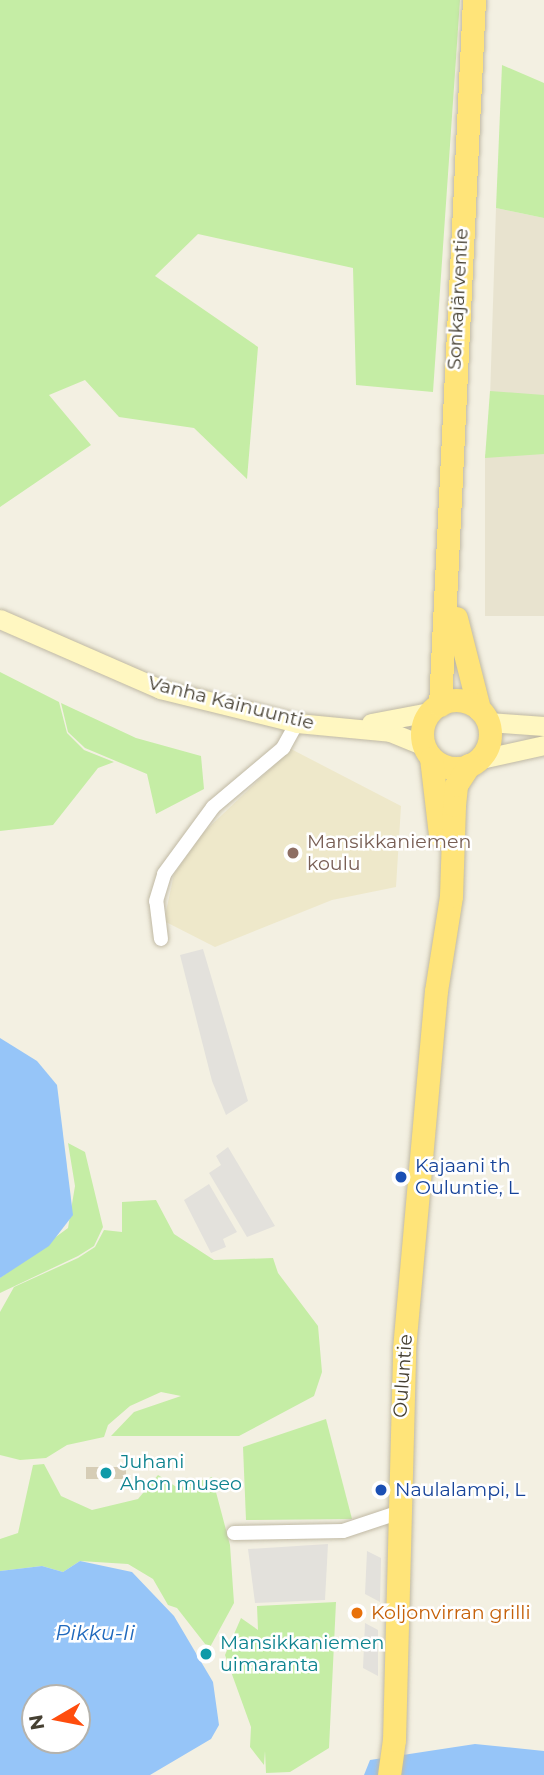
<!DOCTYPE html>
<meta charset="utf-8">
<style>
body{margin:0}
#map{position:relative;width:544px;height:1775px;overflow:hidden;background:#f3f0e2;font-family:Montserrat,sans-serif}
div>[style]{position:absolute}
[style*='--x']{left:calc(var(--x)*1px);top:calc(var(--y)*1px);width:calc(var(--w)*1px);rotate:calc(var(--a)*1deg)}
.residential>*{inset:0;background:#e8e3cf;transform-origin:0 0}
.education>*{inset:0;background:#eee8ca}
.green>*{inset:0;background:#c5eda5}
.parking>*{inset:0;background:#e3e1dc}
.water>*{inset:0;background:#96c5f8}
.building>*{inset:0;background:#d6cdb6;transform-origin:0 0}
.roads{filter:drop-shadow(0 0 2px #c0b9a4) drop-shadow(0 0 2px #c0b9a4)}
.minor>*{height:14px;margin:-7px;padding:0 7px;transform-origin:7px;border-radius:7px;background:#fff}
.secondary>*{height:19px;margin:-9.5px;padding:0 9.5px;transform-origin:9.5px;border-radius:9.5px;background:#fff7c1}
.trunk>*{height:23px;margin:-11.5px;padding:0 11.5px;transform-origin:11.5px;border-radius:11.5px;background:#ffe479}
.trunk>.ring{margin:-11.5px;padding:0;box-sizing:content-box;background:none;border:23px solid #ffe479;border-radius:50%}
.dots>*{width:19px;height:19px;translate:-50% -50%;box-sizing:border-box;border:4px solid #fff;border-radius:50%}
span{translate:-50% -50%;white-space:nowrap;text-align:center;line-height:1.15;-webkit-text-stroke:5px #fff;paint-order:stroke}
.street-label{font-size:19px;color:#464032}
.education-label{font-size:19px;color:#785e54}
.left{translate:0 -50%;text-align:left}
.transit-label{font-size:19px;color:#164399}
.culture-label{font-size:19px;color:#0d838f}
.food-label{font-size:19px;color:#c56008}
.water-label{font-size:21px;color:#2069bd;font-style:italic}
.north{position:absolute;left:21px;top:1684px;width:70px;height:70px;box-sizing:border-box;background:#fff;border:2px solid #b5b3ad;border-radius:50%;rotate:260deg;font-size:19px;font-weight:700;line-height:28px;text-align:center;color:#464032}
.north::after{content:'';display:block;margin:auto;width:24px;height:32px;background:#ff4d0e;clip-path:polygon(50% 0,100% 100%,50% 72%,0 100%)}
</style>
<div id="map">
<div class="residential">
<i style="clip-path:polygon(496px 208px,544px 218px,544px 396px,490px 398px)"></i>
<i style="left:544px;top:454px;width:162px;height:59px;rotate:90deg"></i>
</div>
<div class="education">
<i style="clip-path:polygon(291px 749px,401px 806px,396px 887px,332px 900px,215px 947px,164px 921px,174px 874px,203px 833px)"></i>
</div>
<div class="green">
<i style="clip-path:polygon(0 0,460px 0,433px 392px,356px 385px,353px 268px,198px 234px,155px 276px,258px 347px,247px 479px,194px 428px,119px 417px,85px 380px,49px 395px,91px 445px,0 507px)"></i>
<i style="clip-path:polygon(502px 65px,544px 83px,544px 218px,496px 208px)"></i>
<i style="clip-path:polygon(490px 391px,544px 395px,544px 454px,485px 458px)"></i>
<i style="clip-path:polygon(0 672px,59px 702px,67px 733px,84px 750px,114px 762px,98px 768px,53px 825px,0 831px)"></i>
<i style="clip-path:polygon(61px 703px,136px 738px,201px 756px,204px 789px,156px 814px,147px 774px,85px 748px,68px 732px)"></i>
<i style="clip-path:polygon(68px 1143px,85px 1152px,103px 1227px,94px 1246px,78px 1256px,0 1293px,0 1278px,68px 1228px,75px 1186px)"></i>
<i style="clip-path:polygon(156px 1200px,174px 1234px,214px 1260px,273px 1258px,278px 1273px,318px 1326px,322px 1372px,314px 1396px,239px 1436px,111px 1436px,134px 1412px,181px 1396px,161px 1392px,130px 1406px,108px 1425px,104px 1437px,67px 1445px,46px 1458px,20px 1460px,0 1455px,0 1312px,14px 1287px,78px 1258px,95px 1247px,104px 1230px,122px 1232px,122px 1202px)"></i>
<i style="clip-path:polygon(326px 1419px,352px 1519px,246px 1520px,243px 1447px)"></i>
<i style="clip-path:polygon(44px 1464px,61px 1496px,92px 1510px,138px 1499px,158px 1475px,178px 1488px,212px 1477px,230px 1545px,234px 1603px,209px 1649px,177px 1608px,168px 1605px,153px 1579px,128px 1564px,80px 1561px,63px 1572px,42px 1566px,0 1571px,0 1539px,18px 1533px,33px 1465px)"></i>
<i style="clip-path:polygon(336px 1602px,329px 1748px,290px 1772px,266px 1773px,265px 1751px,264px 1765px,250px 1747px,251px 1727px,225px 1655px,241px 1618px,258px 1630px,257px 1606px)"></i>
</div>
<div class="parking">
<i style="clip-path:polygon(203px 949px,248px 1101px,226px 1115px,212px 1081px,180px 955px)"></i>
<i style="clip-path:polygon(228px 1147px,275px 1226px,247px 1237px,209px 1173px,221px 1165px,216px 1156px)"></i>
<i style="clip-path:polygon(209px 1184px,237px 1232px,223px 1239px,226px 1247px,211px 1253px,184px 1200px)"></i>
<i style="clip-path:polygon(328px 1544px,325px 1600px,255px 1603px,248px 1549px)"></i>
<i style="clip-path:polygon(367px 1551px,381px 1558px,380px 1602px,365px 1594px)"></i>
<i style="clip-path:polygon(365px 1623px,378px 1630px,378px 1676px,363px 1668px)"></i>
</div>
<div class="water">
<i style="clip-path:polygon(0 1038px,37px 1061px,57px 1085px,73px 1215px,49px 1246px,0 1278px)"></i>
<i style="clip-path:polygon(evenodd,80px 1561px,132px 1572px,174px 1616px,213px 1682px,219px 1725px,211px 1739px,150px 1775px,0 1775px,0 1571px,42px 1566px,63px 1572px,80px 1561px,35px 1698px,77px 1698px,77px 1740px,35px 1740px,35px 1698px)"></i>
<i style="clip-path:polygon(475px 1744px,544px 1751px,544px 1775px,364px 1775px,370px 1760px)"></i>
</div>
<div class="building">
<i style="left:86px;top:1467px;width:40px;height:12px"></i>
</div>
<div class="roads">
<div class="minor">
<i style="--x:161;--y:939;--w:38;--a:-97"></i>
<i style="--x:156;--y:901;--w:28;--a:-73"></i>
<i style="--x:164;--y:874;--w:83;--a:-53.8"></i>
<i style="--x:213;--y:807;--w:92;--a:-40.1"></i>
<i style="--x:283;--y:748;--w:29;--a:-61"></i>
<i style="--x:234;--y:1533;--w:109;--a:-1.1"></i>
<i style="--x:343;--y:1531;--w:57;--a:-18.4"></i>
</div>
<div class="secondary">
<i style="--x:0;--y:619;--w:175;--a:23.6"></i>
<i style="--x:160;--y:689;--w:141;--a:13.9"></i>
<i style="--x:297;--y:723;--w:93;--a:5.5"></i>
<i style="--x:390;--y:732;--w:35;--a:22"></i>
<i style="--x:488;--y:722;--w:56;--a:4.1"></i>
<i style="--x:371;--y:723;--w:59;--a:-10.7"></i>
<i style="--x:481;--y:759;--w:65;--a:-12.5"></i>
</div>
<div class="trunk">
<i style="--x:456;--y:618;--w:94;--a:75.8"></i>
<i class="ring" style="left:422px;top:700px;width:45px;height:45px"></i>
<i style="--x:440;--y:705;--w:706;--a:-87.24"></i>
<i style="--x:431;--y:758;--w:78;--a:83.3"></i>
<i style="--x:389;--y:1775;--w:35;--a:-82"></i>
<i style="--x:394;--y:1740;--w:391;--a:-88.5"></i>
<i style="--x:404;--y:1349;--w:359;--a:-84.9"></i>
<i style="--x:436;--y:991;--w:96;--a:-81"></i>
<i style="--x:451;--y:896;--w:91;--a:-88.1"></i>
<i style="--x:454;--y:805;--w:20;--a:-84"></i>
<i style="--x:456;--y:785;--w:24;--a:-57"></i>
</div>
</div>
<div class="dots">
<i style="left:293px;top:853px;background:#8d6e63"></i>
<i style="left:401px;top:1177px;background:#1a4fb4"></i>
<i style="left:106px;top:1473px;background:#0f9aa8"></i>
<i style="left:381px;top:1490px;background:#1a4fb4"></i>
<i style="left:357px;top:1613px;background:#e8710a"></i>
<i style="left:206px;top:1654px;background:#0f9aa8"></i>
</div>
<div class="street-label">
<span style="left:458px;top:299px;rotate:-87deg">Sonkajärventie</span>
<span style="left:231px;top:703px;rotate:14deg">Vanha Kainuuntie</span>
<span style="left:403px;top:1376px;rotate:-86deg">Ouluntie</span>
</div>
<div class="education-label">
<span class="left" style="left:307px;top:853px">Mansikkaniemen<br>koulu</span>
</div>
<div class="transit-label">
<span class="left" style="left:415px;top:1177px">Kajaani th<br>Ouluntie, L</span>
<span class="left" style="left:395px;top:1490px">Naulalampi, L</span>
</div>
<div class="culture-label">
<span class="left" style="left:120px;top:1473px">Juhani<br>Ahon museo</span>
<span class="left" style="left:220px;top:1654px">Mansikkaniemen<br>uimaranta</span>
</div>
<div class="food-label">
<span class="left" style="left:371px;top:1613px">Koljonvirran grilli</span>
</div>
<div class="water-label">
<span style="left:95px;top:1633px">Pikku-Ii</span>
</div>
<div class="north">N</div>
</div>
